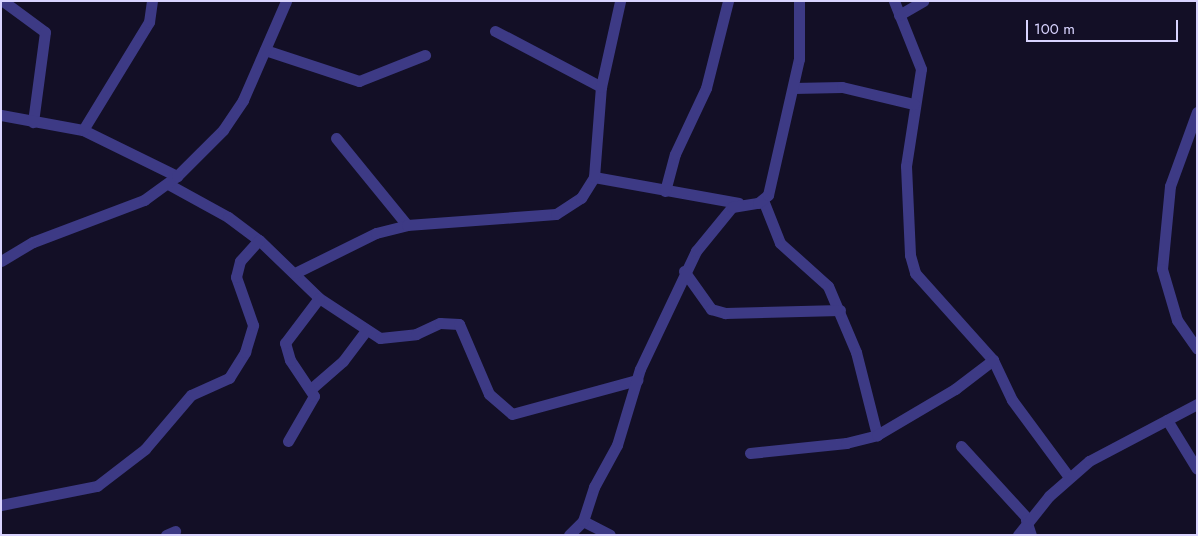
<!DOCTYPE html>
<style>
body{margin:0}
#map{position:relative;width:1198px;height:536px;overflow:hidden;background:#130f26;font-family:Jost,sans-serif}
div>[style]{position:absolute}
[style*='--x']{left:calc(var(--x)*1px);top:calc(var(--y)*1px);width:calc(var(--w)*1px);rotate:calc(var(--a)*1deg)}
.minor>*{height:11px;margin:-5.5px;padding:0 5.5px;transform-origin:5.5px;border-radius:5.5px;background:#3d3a85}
span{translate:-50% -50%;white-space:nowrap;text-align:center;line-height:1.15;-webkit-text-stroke:5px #130f26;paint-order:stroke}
.frame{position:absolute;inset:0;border:2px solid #d9d4ff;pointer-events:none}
.scale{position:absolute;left:1026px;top:20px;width:152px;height:22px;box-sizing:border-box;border:2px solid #d9d4ff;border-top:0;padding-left:6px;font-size:15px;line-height:18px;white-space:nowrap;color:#d9d4ff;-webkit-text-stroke:4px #130f26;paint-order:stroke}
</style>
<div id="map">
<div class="minor">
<i style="--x:3;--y:1;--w:52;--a:36.4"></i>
<i style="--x:45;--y:32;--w:91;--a:97.6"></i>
<i style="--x:894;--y:1;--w:73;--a:68.3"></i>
<i style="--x:921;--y:69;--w:98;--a:98.8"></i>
<i style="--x:906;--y:166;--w:89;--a:87.4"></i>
<i style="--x:910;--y:255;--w:19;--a:74"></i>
<i style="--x:915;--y:273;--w:117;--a:48.1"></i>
<i style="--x:993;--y:360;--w:44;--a:64.6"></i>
<i style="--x:1012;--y:400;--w:96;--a:53.5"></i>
<i style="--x:899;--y:15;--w:28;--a:-30"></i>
<i style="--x:495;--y:31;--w:120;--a:27.8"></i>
<i style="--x:265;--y:50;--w:99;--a:18.3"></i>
<i style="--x:359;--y:81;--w:71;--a:-21.5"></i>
<i style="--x:793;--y:88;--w:49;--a:-1.2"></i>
<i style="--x:842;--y:87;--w:74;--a:13.3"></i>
<i style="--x:1197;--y:112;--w:79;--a:110"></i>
<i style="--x:1170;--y:186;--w:83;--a:95.5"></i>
<i style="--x:1162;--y:269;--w:53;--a:73.6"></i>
<i style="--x:1177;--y:320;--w:35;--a:55"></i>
<i style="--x:1;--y:115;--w:83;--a:10.4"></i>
<i style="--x:83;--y:130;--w:105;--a:26.1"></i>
<i style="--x:83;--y:130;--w:127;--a:-58.6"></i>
<i style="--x:149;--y:22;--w:21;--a:-82"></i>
<i style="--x:336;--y:138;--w:112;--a:50.8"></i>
<i style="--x:594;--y:177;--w:147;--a:10.2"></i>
<i style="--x:168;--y:184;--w:68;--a:28.8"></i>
<i style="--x:228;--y:217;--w:39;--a:37"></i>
<i style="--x:259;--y:240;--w:83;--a:44"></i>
<i style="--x:319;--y:298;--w:73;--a:33.3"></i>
<i style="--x:380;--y:338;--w:36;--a:-6"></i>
<i style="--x:416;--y:334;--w:26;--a:-25"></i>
<i style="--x:440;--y:323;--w:19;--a:3"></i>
<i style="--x:459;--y:324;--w:76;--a:66.8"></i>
<i style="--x:489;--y:394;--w:30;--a:41"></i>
<i style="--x:512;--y:414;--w:130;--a:-15.2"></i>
<i style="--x:665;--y:191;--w:38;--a:-75"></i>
<i style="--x:675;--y:154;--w:73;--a:-64.8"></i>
<i style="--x:706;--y:88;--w:90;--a:-75.8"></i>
<i style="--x:763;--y:200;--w:46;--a:68.4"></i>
<i style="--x:780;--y:243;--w:64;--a:41.9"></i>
<i style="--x:828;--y:286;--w:72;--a:67"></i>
<i style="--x:856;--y:352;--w:86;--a:75.8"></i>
<i style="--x:1;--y:261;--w:37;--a:-31"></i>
<i style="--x:33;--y:242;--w:119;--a:-20.7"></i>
<i style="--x:144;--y:200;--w:41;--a:-36"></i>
<i style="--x:177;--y:176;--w:65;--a:-45"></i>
<i style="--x:223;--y:130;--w:36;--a:-56"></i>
<i style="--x:243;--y:100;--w:108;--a:-66.5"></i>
<i style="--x:684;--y:271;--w:47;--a:54.6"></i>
<i style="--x:711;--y:309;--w:15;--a:16"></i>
<i style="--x:725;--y:313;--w:115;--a:-1.5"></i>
<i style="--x:295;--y:273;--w:90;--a:-26.3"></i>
<i style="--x:376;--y:233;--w:32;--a:-14"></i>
<i style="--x:407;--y:225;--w:149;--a:-4.2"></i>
<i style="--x:556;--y:214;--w:30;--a:-33"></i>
<i style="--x:581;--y:198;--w:25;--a:-58"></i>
<i style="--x:594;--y:177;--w:90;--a:-85.6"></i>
<i style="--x:601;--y:87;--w:88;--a:-77.5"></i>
<i style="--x:312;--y:388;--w:41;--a:-41.1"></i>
<i style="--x:343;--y:361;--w:39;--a:-53"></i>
<i style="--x:1167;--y:420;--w:57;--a:58.5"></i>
<i style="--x:288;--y:441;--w:52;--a:-60"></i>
<i style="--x:314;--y:396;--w:43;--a:-123.7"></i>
<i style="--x:290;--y:360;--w:18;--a:-106"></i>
<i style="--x:285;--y:343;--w:56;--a:-52.9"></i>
<i style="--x:961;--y:446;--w:99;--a:47.5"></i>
<i style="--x:750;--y:453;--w:97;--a:-5.9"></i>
<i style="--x:846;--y:443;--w:32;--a:-14"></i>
<i style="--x:877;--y:435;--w:91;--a:-30.5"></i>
<i style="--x:955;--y:389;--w:48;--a:-37.3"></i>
<i style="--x:1;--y:505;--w:98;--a:-11.2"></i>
<i style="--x:97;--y:486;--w:61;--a:-37.6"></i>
<i style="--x:145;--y:449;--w:71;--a:-49.6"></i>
<i style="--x:191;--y:395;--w:42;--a:-24.1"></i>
<i style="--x:229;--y:378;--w:31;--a:-58"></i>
<i style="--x:245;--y:352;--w:28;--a:-73"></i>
<i style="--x:253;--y:325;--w:51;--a:-109.5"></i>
<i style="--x:236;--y:277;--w:16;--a:-76"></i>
<i style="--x:240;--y:261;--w:28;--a:-48"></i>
<i style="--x:1026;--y:520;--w:16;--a:72"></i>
<i style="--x:583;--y:521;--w:30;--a:27"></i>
<i style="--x:166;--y:535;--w:10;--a:-24"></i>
<i style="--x:569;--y:535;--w:20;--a:-45"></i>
<i style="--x:583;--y:521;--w:36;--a:-72"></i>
<i style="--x:594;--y:487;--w:48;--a:-61.3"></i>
<i style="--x:617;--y:445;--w:79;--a:-73.2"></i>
<i style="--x:640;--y:369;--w:131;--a:-64.6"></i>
<i style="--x:696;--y:251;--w:57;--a:-50.7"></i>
<i style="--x:732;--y:207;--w:26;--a:-9"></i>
<i style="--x:758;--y:203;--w:13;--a:-39"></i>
<i style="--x:768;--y:195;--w:139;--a:-77.2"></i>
<i style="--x:799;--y:59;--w:58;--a:-90"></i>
<i style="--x:1018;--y:535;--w:50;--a:-51.5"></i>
<i style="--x:1049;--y:496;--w:53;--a:-41.2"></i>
<i style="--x:1089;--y:461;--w:122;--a:-27.8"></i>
</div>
<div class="frame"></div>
<div class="scale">100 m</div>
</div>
